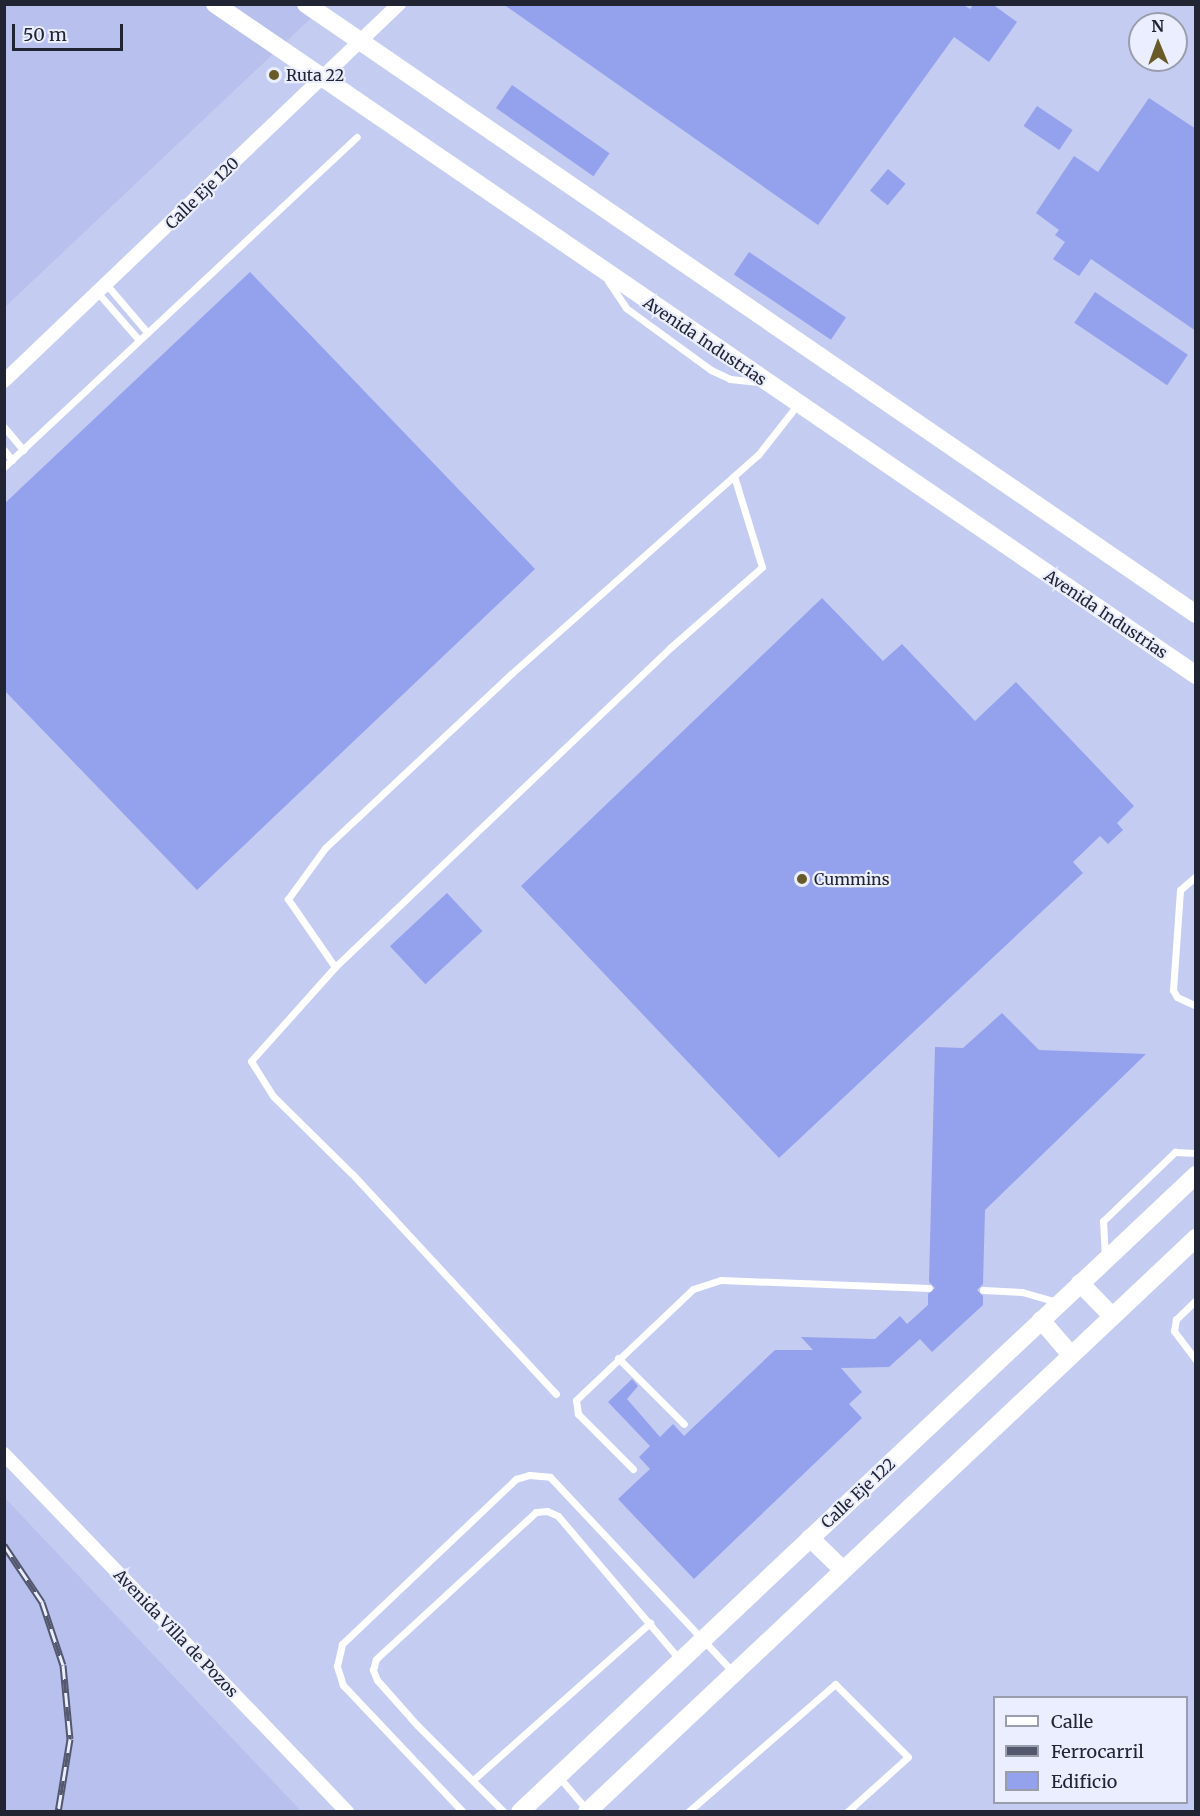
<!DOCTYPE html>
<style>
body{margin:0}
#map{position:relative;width:1200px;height:1816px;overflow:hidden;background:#c4ccf2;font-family:Merriweather,serif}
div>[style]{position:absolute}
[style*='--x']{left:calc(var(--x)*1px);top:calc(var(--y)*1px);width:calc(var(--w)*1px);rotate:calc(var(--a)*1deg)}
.built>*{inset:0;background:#b8c1ed}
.building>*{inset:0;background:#94a1ec;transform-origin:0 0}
.service>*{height:7px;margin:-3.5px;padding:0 3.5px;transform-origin:3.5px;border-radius:3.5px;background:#fff}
.minor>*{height:14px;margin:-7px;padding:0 7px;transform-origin:7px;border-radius:7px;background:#fff}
.secondary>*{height:18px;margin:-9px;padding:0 9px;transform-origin:9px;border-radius:9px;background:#fff}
.rail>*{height:7px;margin-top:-3.5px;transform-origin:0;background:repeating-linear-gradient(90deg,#ebeefe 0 14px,#54586e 0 28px);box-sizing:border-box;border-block:2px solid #54586e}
.dots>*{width:16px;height:16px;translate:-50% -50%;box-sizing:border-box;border:3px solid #ebeefe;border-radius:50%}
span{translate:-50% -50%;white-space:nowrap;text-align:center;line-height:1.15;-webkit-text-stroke:4.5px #ebeefe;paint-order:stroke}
.poi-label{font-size:16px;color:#212432}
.left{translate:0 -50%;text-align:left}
.street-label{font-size:16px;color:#212432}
.frame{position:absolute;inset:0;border:6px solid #212432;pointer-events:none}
.legend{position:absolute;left:993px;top:1696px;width:195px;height:108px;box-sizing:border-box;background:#ebeefe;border:2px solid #9a9dac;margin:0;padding:8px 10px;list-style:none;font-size:18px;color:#212432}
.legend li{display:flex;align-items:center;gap:12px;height:30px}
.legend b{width:30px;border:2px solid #9a9dac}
.north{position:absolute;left:1128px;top:12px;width:60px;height:60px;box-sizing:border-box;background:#ebeefe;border:2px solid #9a9dac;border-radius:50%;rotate:359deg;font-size:16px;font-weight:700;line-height:24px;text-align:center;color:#212432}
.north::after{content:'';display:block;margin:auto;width:21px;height:27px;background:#685b28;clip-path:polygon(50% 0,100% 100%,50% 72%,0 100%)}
.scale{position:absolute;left:12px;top:24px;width:111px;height:27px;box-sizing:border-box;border:3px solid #212432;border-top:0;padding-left:8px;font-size:18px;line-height:21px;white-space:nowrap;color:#212432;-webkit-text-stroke:4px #ebeefe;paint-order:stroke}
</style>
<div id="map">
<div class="built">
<i style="clip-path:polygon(5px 5px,325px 5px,5px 307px)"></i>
<i style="clip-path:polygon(4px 1498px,5px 1498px,301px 1811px,5px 1811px)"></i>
</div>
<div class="building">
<i style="clip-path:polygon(503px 4px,962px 4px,970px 9px,974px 4px,992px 4px,1017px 22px,989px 62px,954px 37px,818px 225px)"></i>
<i style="left:512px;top:85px;width:119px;height:28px;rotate:35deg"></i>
<i style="clip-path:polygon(1149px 98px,1196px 129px,1196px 331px,1091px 259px,1079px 276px,1053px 259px,1065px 242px,1055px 235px,1059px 230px,1036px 213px,1074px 156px,1098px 172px)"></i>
<i style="left:1037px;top:106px;width:43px;height:24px;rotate:34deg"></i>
<i style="left:888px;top:169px;width:23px;height:28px;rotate:40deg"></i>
<i style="left:749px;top:252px;width:117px;height:27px;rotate:34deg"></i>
<i style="clip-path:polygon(250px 272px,535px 569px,197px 890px,4px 690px,4px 504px)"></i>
<i style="left:1095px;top:292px;width:112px;height:37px;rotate:34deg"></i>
<i style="clip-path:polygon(822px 598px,883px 661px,902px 644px,975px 721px,1016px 682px,1134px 806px,1117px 823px,1123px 830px,1108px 844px,1100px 836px,1073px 862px,1083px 873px,779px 1158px,521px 886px)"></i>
<i style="left:447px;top:893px;width:52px;height:78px;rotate:47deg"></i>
<i style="clip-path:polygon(1002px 1013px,1039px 1050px,1146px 1054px,985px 1210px,983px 1284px,977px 1290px,983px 1296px,983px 1305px,932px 1352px,920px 1339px,889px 1367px,841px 1368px,862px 1392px,849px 1404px,862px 1418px,694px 1579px,618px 1499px,650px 1469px,639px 1457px,650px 1446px,608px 1402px,632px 1379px,638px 1386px,627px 1399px,660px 1437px,673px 1424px,684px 1436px,775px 1350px,813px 1350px,801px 1337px,875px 1339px,900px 1316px,907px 1324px,928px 1305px,928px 1294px,935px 1288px,929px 1282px,935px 1047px,963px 1048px)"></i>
</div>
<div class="service">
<i style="--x:608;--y:281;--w:32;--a:56"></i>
<i style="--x:626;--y:308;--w:105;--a:36.1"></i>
<i style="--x:711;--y:370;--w:21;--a:25"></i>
<i style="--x:730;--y:379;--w:31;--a:6"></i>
<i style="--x:106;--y:284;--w:63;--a:49.5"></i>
<i style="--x:98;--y:293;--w:62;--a:48.9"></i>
<i style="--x:4;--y:427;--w:30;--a:50"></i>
<i style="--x:4;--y:450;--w:13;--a:51"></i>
<i style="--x:4;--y:467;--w:483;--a:-43.1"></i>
<i style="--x:1196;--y:876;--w:21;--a:139"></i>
<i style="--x:1180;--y:890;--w:100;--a:94"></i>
<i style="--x:1173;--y:990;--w:8;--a:60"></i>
<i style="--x:1177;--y:997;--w:21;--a:25"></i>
<i style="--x:335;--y:967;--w:83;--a:-124.7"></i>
<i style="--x:288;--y:899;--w:63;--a:-54"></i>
<i style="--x:325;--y:848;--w:255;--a:-43.1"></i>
<i style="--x:511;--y:674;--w:330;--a:-41.6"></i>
<i style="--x:758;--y:455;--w:65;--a:-51.9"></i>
<i style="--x:1105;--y:1258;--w:37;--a:-93"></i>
<i style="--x:1103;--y:1221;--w:100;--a:-43.8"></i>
<i style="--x:1175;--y:1152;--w:21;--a:3"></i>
<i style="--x:983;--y:1290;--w:39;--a:3"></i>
<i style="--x:1022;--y:1292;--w:36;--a:16"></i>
<i style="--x:1196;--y:1300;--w:28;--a:136"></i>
<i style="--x:1176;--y:1319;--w:12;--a:99"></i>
<i style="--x:1174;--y:1331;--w:36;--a:53"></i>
<i style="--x:618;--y:1358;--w:93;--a:45"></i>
<i style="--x:556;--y:1394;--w:300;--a:-132.8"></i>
<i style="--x:352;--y:1174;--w:111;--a:-135.4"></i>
<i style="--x:273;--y:1096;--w:41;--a:-122.2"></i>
<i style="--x:251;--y:1061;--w:126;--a:-48.2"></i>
<i style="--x:335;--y:967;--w:464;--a:-43.6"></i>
<i style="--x:671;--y:647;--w:121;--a:-41.3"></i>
<i style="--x:762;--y:567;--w:95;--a:-107.1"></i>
<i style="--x:633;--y:1469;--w:78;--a:-135"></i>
<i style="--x:578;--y:1414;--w:14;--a:-98"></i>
<i style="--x:576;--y:1400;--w:161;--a:-43.5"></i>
<i style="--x:693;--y:1289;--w:29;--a:-18"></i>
<i style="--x:721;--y:1280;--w:208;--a:2.2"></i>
<i style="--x:559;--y:1777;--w:43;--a:49.7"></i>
<i style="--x:473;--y:1780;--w:237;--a:-41.6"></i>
<i style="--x:463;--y:1812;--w:175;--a:-133.4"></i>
<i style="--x:343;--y:1685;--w:20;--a:-108"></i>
<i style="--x:337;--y:1666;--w:23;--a:-77"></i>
<i style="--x:342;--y:1644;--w:240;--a:-43.5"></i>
<i style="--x:516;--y:1479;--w:14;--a:-17"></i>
<i style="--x:529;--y:1475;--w:21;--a:5"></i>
<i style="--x:550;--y:1477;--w:269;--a:46.8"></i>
<i style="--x:504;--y:1812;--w:123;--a:-135"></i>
<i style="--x:417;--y:1725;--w:60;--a:-131.6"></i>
<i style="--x:377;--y:1680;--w:11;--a:-112"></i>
<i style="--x:373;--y:1670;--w:11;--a:-75"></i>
<i style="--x:376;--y:1659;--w:217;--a:-42.6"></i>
<i style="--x:536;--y:1512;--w:11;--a:-5"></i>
<i style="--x:547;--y:1511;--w:12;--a:24"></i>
<i style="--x:558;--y:1516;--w:189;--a:49.7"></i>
<i style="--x:688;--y:1812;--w:195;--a:-41"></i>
<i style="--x:835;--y:1684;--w:103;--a:45"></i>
<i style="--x:908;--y:1757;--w:82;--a:138"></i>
</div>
<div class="minor">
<i style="--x:4;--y:381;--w:546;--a:-43.66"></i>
<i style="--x:4;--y:1454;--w:496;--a:46.2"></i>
</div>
<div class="secondary">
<i style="--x:215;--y:4;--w:1189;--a:34.37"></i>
<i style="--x:306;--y:4;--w:1079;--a:34.43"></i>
<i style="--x:1080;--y:1283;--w:46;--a:45.9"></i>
<i style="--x:1041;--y:1320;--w:46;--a:49.4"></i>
<i style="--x:810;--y:1538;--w:46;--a:44.1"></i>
<i style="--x:520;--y:1812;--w:929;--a:-43.3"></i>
<i style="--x:587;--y:1812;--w:837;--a:-43.31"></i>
</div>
<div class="rail">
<i style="--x:4;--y:1545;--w:69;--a:56.3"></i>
<i style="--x:42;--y:1602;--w:66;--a:71.6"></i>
<i style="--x:63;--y:1665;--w:74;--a:84.6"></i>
<i style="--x:70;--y:1739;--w:74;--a:99.3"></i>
</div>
<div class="dots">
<i style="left:274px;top:75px;background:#685b28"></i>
<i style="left:802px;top:879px;background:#685b28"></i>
</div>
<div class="poi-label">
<span class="left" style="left:286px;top:75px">Ruta 22</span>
<span class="left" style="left:814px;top:879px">Cummins</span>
</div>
<div class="street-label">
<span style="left:202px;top:193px;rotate:-44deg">Calle Eje 120</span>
<span style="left:705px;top:341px;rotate:34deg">Avenida Industrias</span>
<span style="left:1106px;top:614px;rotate:34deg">Avenida Industrias</span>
<span style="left:858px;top:1493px;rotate:-43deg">Calle Eje 122</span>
<span style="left:176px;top:1633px;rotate:46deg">Avenida Villa de Pozos</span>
</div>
<div class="frame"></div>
<ul class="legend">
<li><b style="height:8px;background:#fff"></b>Calle</li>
<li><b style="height:8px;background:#54586e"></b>Ferrocarril</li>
<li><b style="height:16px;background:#94a1ec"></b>Edificio</li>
</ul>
<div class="north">N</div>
<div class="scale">50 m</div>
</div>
